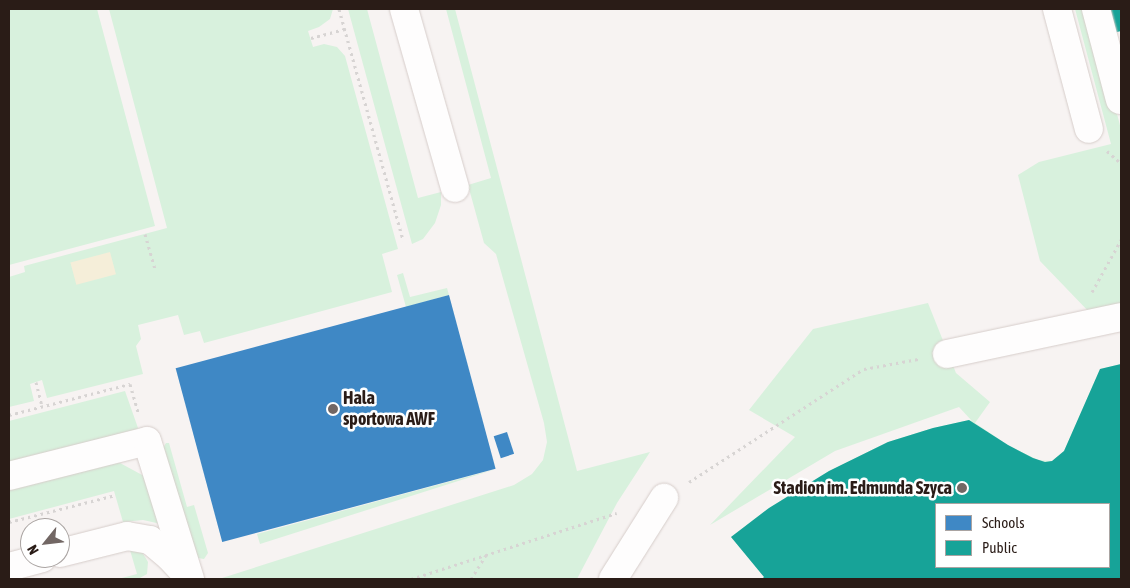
<!DOCTYPE html>
<style>
body{margin:0}
#map{position:relative;width:1130px;height:588px;overflow:hidden;background:#f7f3f2;font-family:"Asap Condensed",sans-serif}
div>[style]{position:absolute}
[style*='--x']{left:calc(var(--x)*1px);top:calc(var(--y)*1px);width:calc(var(--w)*1px);rotate:calc(var(--a)*1deg)}
.green>*{inset:0;background:#d8f1dd}
.sand>*{inset:0;background:#f5eed9;transform-origin:0 0}
.schools>*{inset:0;background:#3f88c5;transform-origin:0 0}
.public>*{inset:0;background:#17a398}
.path>*{height:3px;margin-top:-1.5px;transform-origin:0;background:repeating-linear-gradient(90deg,#d7d4d3 0 2.5px,transparent 0 6.5px)}
.roads{filter:drop-shadow(0 0 1px #d6cdca) drop-shadow(0 0 1px #d6cdca)}
.minor>*{height:28px;margin:-14px;padding:0 14px;transform-origin:14px;border-radius:14px;background:#fefdfd}
.dots>*{width:14px;height:14px;translate:-50% -50%;box-sizing:border-box;border:2px solid #fff;border-radius:50%}
span{translate:-50% -50%;white-space:nowrap;text-align:center;line-height:1.15;-webkit-text-stroke:5px #fff;paint-order:stroke}
.poi-label{font-size:18px;color:#2a1c17;font-weight:700}
.left{translate:0 -50%;text-align:left}
.right{translate:-100% -50%;text-align:right}
.frame{position:absolute;inset:0;border:10px solid #2a1c17;pointer-events:none}
.legend{position:absolute;left:935px;top:503px;width:175px;height:65px;box-sizing:border-box;background:#fff;border:1px solid #aaa4a2;margin:0;padding:6px 9px;list-style:none;font-size:15px;color:#2a1c17}
.legend li{display:flex;align-items:center;gap:10px;height:25px}
.legend b{width:25px;border:1px solid #aaa4a2}
.north{position:absolute;left:20px;top:518px;width:50px;height:50px;box-sizing:border-box;background:#fff;border:1px solid #aaa4a2;border-radius:50%;rotate:241deg;font-size:14px;font-weight:700;line-height:20px;text-align:center;color:#2a1c17}
.north::after{content:'';display:block;margin:auto;width:18px;height:22px;background:#726764;clip-path:polygon(50% 0,100% 100%,50% 72%,0 100%)}
</style>
<div id="map">
<div class="green">
<i style="clip-path:polygon(9px 9px,97px 9px,155px 226px,9px 265px)"></i>
<i style="clip-path:polygon(109px 9px,333px 9px,330px 19px,319px 27px,308px 31px,313px 47px,324px 44px,337px 47px,345px 56px,398px 249px,382px 254px,392px 292px,204px 343px,200px 331px,184px 335px,178px 315px,138px 325px,141px 339px,136px 346px,143px 374px,47px 398px,42px 380px,30px 384px,34px 401px,9px 407px,9px 277px,25px 272px,24px 266px,167px 228px)"></i>
<i style="clip-path:polygon(348px 9px,367px 9px,418px 198px,441px 192px,441px 205px,435px 223px,423px 239px,412px 244px)"></i>
<i style="clip-path:polygon(446px 9px,455px 9px,577px 471px,650px 452px,617px 503px,577px 579px,219px 579px,514px 485px,532px 474px,543px 460px,547px 442px,544px 423px,496px 254px,484px 243px,468px 185px,491px 178px)"></i>
<i style="clip-path:polygon(1075px 9px,1089px 9px,1121px 129px,1121px 307px,1091px 314px,1040px 261px,1018px 175px,1039px 162px,1111px 144px)"></i>
<i style="clip-path:polygon(403px 273px,410px 297px,447px 288px,449px 295px,406px 307px,397px 275px)"></i>
<i style="clip-path:polygon(evenodd,928px 303px,956px 373px,990px 402px,975px 423px,1008px 445px,1038px 460px,1052px 461px,1064px 451px,1100px 369px,1121px 364px,1121px 579px,762px 579px,764px 577px,731px 537px,769px 508px,829px 471px,888px 442px,933px 428px,969px 420px,972px 421px,959px 407px,835px 451px,710px 525px,795px 437px,749px 410px,813px 329px,928px 303px,936px 504px,1109px 504px,1109px 567px,936px 567px,936px 504px)"></i>
<i style="clip-path:polygon(125px 391px,138px 428px,135px 431px,9px 464px,9px 421px)"></i>
<i style="clip-path:polygon(166px 443px,169px 443px,187px 507px,194px 505px,208px 553px,204px 559px,198px 558px,160px 453px)"></i>
<i style="clip-path:polygon(108px 462px,120px 463px,144px 476px,161px 524px,143px 520px,123px 522px,114px 491px,9px 519px,9px 486px)"></i>
<i style="clip-path:polygon(496px 469px,260px 544px,257px 534px)"></i>
<i style="clip-path:polygon(130px 550px,142px 552px,148px 562px,147px 574px,138px 579px,118px 579px,137px 574px)"></i>
</div>
<div class="sand">
<i style="left:110px;top:252px;width:23px;height:41px;rotate:75deg"></i>
</div>
<div class="schools">
<i style="left:449px;top:295px;width:180px;height:283px;rotate:75deg"></i>
<i style="left:507px;top:432px;width:23px;height:14px;rotate:72deg"></i>
</div>
<div class="public">
<i style="clip-path:polygon(1104px 9px,1121px 9px,1121px 31px,1110px 34px)"></i>
<i style="clip-path:polygon(evenodd,1121px 364px,1121px 579px,762px 579px,764px 577px,731px 537px,769px 508px,829px 471px,888px 442px,933px 428px,969px 420px,1008px 445px,1033px 458px,1045px 462px,1052px 461px,1064px 451px,1100px 369px,1121px 364px,936px 504px,1109px 504px,1109px 567px,936px 567px,936px 504px)"></i>
</div>
<div class="path">
<i style="--x:339;--y:9;--w:240;--a:74.5"></i>
<i style="--x:311;--y:38;--w:35;--a:-15"></i>
<i style="--x:1107;--y:151;--w:18;--a:41"></i>
<i style="--x:145;--y:234;--w:36;--a:74"></i>
<i style="--x:1092;--y:292;--w:60;--a:-60.9"></i>
<i style="--x:36;--y:382;--w:25;--a:76"></i>
<i style="--x:9;--y:415;--w:125;--a:-14.4"></i>
<i style="--x:130;--y:384;--w:29;--a:74"></i>
<i style="--x:689;--y:482;--w:208;--a:-32.9"></i>
<i style="--x:864;--y:369;--w:55;--a:-10.5"></i>
<i style="--x:9;--y:522;--w:110;--a:-14.2"></i>
<i style="--x:411;--y:579;--w:216;--a:-17.8"></i>
<i style="--x:471;--y:579;--w:28;--a:-58"></i>
</div>
<div class="roads">
<div class="minor">
<i style="--x:404;--y:9;--w:186;--a:74.1"></i>
<i style="--x:1057;--y:9;--w:124;--a:75.1"></i>
<i style="--x:1096;--y:9;--w:94;--a:75.2"></i>
<i style="--x:947;--y:354;--w:178;--a:-12"></i>
<i style="--x:9;--y:476;--w:142;--a:-14.2"></i>
<i style="--x:147;--y:441;--w:145;--a:72.7"></i>
<i style="--x:60;--y:553;--w:69;--a:-14.2"></i>
<i style="--x:127;--y:536;--w:23;--a:10"></i>
<i style="--x:150;--y:540;--w:26;--a:40"></i>
<i style="--x:170;--y:557;--w:25;--a:47"></i>
<i style="--x:9;--y:567;--w:34;--a:-15"></i>
<i style="--x:613;--y:579;--w:96;--a:-57.8"></i>
</div>
</div>
<div class="dots">
<i style="left:333px;top:409px;background:#726764"></i>
<i style="left:962px;top:488px;background:#726764"></i>
</div>
<div class="poi-label">
<span class="left" style="left:343px;top:409px">Hala<br>sportowa AWF</span>
<span class="right" style="left:952px;top:488px">Stadion im. Edmunda Szyca</span>
</div>
<div class="frame"></div>
<ul class="legend">
<li><b style="height:14px;background:#3f88c5"></b>Schools</li>
<li><b style="height:14px;background:#17a398"></b>Public</li>
</ul>
<div class="north">N</div>
</div>
